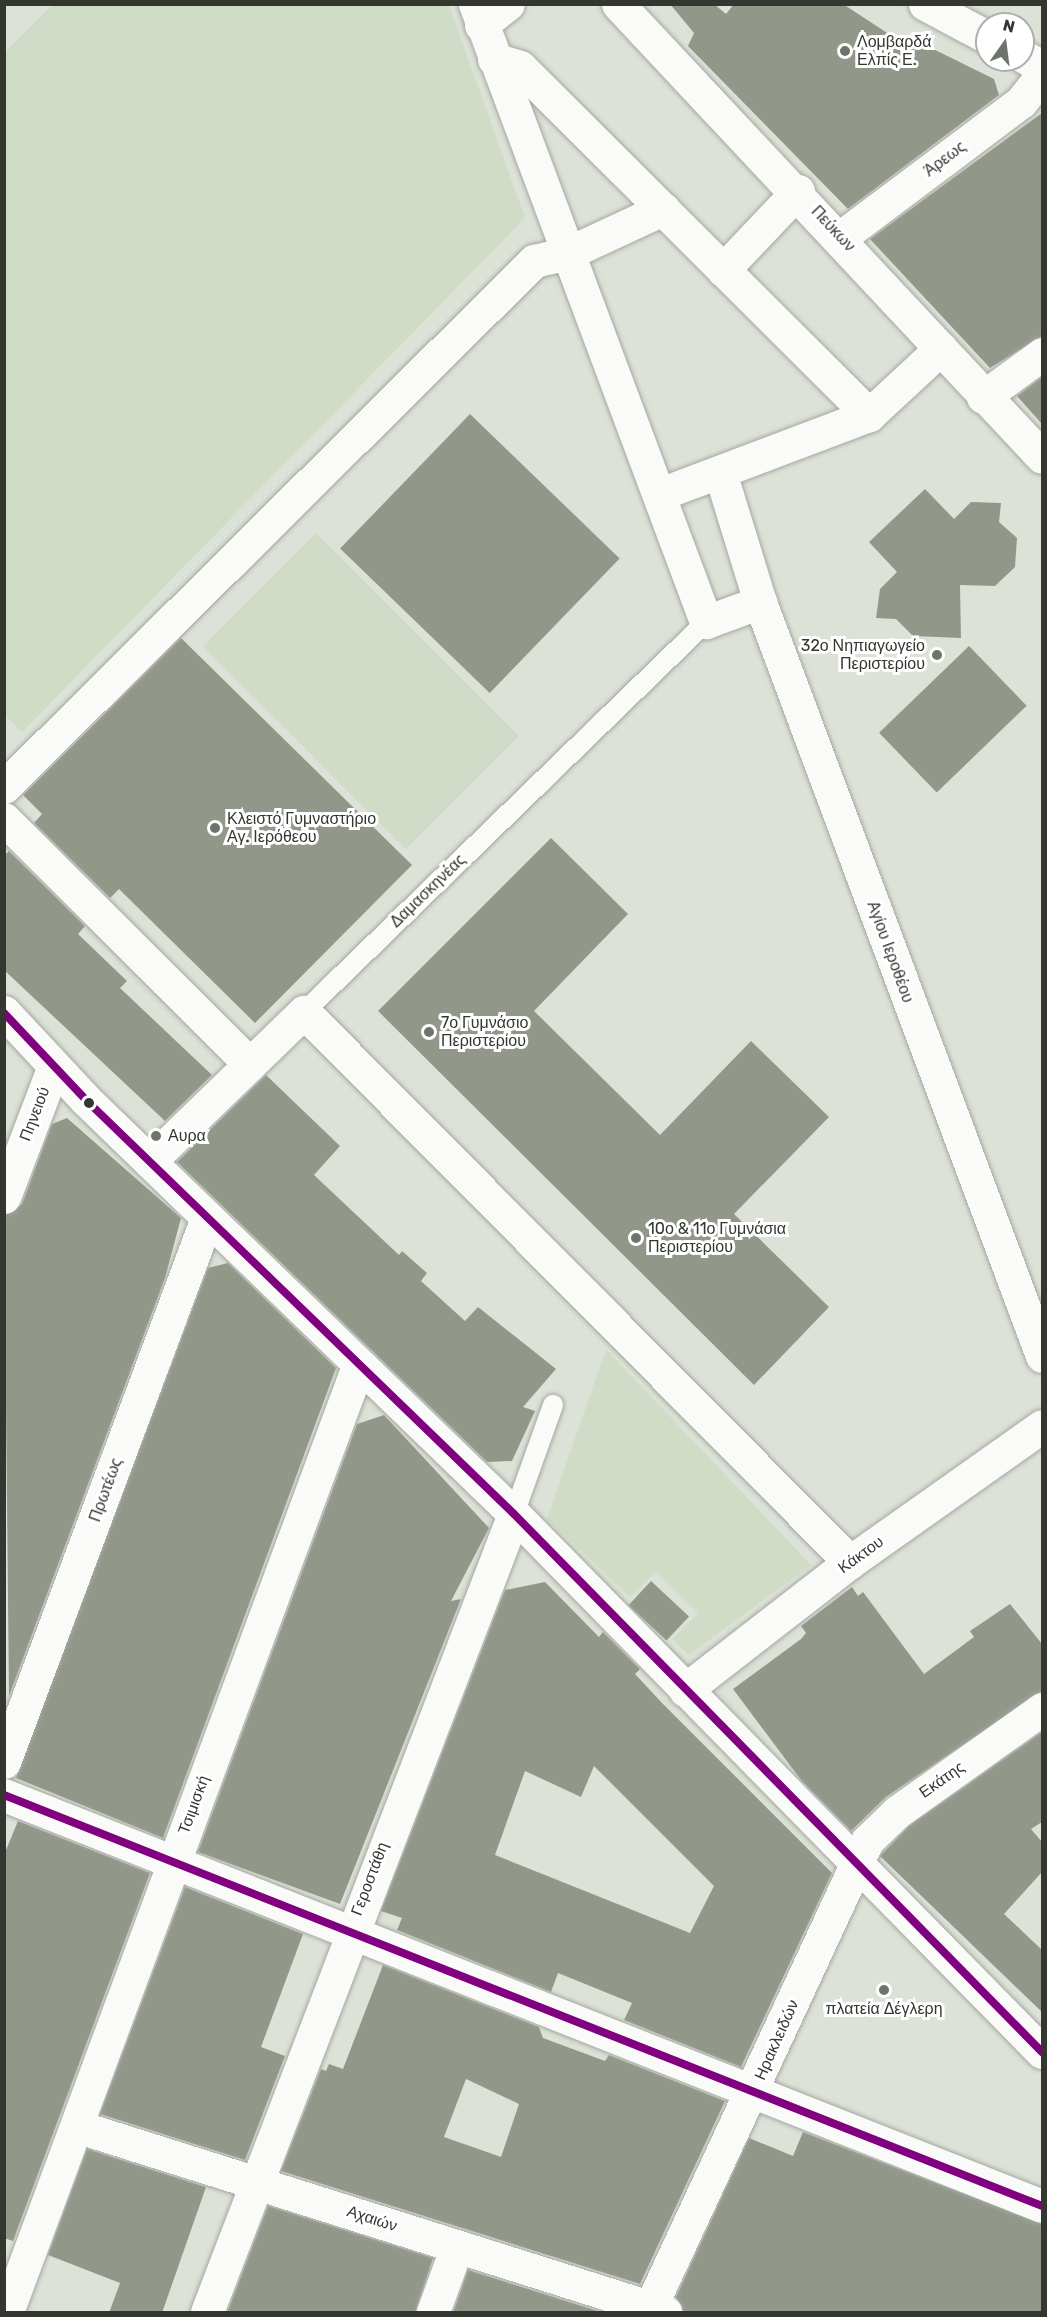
<!DOCTYPE html>
<meta charset="utf-8">
<style>
body{margin:0}
#map{position:relative;width:1047px;height:2317px;overflow:hidden;background:#dde2d8;font-family:Rubik,sans-serif}
div>[style]{position:absolute}
[style*='--x']{left:calc(var(--x)*1px);top:calc(var(--y)*1px);width:calc(var(--w)*1px);rotate:calc(var(--a)*1deg)}
.green>*{inset:0;background:#d1dcc6;transform-origin:0 0}
.building>*{inset:0;background:#91988a;transform-origin:0 0}
.roads{filter:drop-shadow(0 0 2px #a4a8a0) drop-shadow(0 0 2px #a4a8a0)}
.lane>*{height:20px;margin:-10px;padding:0 10px;transform-origin:10px;border-radius:10px;background:#fafbf9}
.street>*{height:33px;margin:-16.5px;padding:0 16.5px;transform-origin:16.5px;border-radius:16.5px;background:#fafbf9}
.secondary>*{height:33px;margin:-16.5px;padding:0 16.5px;transform-origin:16.5px;border-radius:16.5px;background:#fafbf9}
.bus-1>*{height:8px;margin:-4px;padding:0 4px;transform-origin:4px;border-radius:4px;background:#800080}
.dots>*{width:16px;height:16px;translate:-50% -50%;box-sizing:border-box;border:3px solid #fff;border-radius:50%}
span{translate:-50% -50%;white-space:nowrap;text-align:center;line-height:1.15;-webkit-text-stroke:6px #fff;paint-order:stroke}
.poi-label{font-size:16px;color:#333730}
.left{translate:0 -50%;text-align:left}
.right{translate:-100% -50%;text-align:right}
.street-label{font-size:16px;color:#333730}
.frame{position:absolute;inset:0;border:6px solid #333730;pointer-events:none}
.north{position:absolute;left:975px;top:12px;width:60px;height:60px;box-sizing:border-box;background:#fff;border:2px solid #adafac;border-radius:50%;rotate:14deg;font-size:16px;font-weight:700;line-height:24px;text-align:center;color:#333730}
.north::after{content:'';display:block;margin:auto;width:21px;height:27px;background:#6e736b;clip-path:polygon(50% 0,100% 100%,50% 72%,0 100%)}
</style>
<div id="map">
<div class="green">
<i style="clip-path:polygon(52px 5px,449px 5px,525px 218px,22px 732px,4px 715px,4px 53px)"></i>
<i style="left:316px;top:533px;width:287px;height:160px;rotate:45deg"></i>
<i style="clip-path:polygon(606px 1349px,811px 1565px,689px 1655px,672px 1639px,698px 1613px,656px 1571px,630px 1597px,547px 1519px)"></i>
</div>
<div class="building">
<i style="clip-path:polygon(670px 4px,714px 4px,726px 14px,734px 4px,843px 4px,904px 44px,909px 37px,994px 79px,999px 95px,848px 209px,688px 46px,694px 33px)"></i>
<i style="clip-path:polygon(1042px 113px,1042px 336px,990px 368px,870px 239px)"></i>
<i style="clip-path:polygon(1042px 377px,1042px 424px,1017px 396px)"></i>
<i style="left:470px;top:414px;width:208px;height:187px;rotate:44deg"></i>
<i style="clip-path:polygon(925px 489px,954px 519px,971px 502px,1001px 503px,999px 522px,1017px 538px,1015px 567px,995px 586px,960px 585px,961px 638px,913px 636px,896px 619px,876px 618px,880px 589px,897px 572px,869px 542px)"></i>
<i style="clip-path:polygon(181px 638px,412px 865px,255px 1023px,119px 889px,110px 898px,34px 823px,42px 814px,23px 795px)"></i>
<i style="left:969px;top:646px;width:83px;height:125px;rotate:46deg"></i>
<i style="clip-path:polygon(551px 838px,628px 914px,534px 1011px,660px 1135px,751px 1041px,829px 1117px,734px 1214px,829px 1307px,754px 1385px,378px 1011px)"></i>
<i style="clip-path:polygon(9px 851px,85px 926px,78px 934px,127px 981px,120px 988px,212px 1075px,165px 1121px,4px 970px,4px 856px)"></i>
<i style="clip-path:polygon(266px 1075px,340px 1146px,314px 1175px,399px 1255px,402px 1251px,427px 1273px,421px 1281px,465px 1321px,478px 1307px,556px 1369px,523px 1407px,535px 1411px,512px 1461px,487px 1462px,177px 1162px)"></i>
<i style="clip-path:polygon(67px 1118px,181px 1218px,165px 1278px,9px 1696px,4px 1215px,22px 1204px,52px 1124px)"></i>
<i style="clip-path:polygon(228px 1263px,336px 1368px,163px 1838px,16px 1778px,208px 1268px)"></i>
<i style="clip-path:polygon(384px 1415px,489px 1528px,451px 1601px,461px 1599px,340px 1904px,198px 1852px,357px 1424px)"></i>
<i style="left:651px;top:1581px;width:52px;height:33px;rotate:43deg"></i>
<i style="clip-path:polygon(evenodd,545px 1582px,599px 1637px,603px 1632px,640px 1669px,635px 1674px,662px 1703px,832px 1873px,741px 2067px,624px 2020px,632px 2003px,558px 1973px,551px 1992px,397px 1930px,402px 1918px,381px 1911px,505px 1590px,545px 1582px,594px 1766px,714px 1886px,690px 1933px,495px 1855px,525px 1771px,581px 1797px,594px 1766px)"></i>
<i style="clip-path:polygon(852px 1587px,858px 1596px,863px 1592px,924px 1674px,974px 1637px,970px 1631px,1010px 1604px,1042px 1644px,1042px 1691px,886px 1797px,851px 1831px,801px 1780px,733px 1689px,801px 1639px,806px 1633px,801px 1626px)"></i>
<i style="clip-path:polygon(1042px 1732px,1042px 1822px,1031px 1829px,1042px 1842px,1042px 1872px,1004px 1914px,1042px 1950px,1042px 2012px,880px 1856px,909px 1826px)"></i>
<i style="clip-path:polygon(18px 1821px,150px 1873px,13px 2241px,4px 2238px,4px 1855px)"></i>
<i style="clip-path:polygon(185px 1887px,303px 1934px,261px 2047px,285px 2056px,245px 2160px,100px 2114px)"></i>
<i style="clip-path:polygon(evenodd,383px 1965px,539px 2027px,543px 2038px,605px 2061px,609px 2055px,725px 2101px,640px 2284px,281px 2171px,321px 2069px,326px 2071px,329px 2064px,343px 2069px,383px 1965px,466px 2079px,519px 2104px,501px 2157px,444px 2137px,466px 2079px)"></i>
<i style="clip-path:polygon(803px 2132px,1042px 2224px,1042px 2313px,683px 2313px,676px 2297px,749px 2138px,793px 2156px)"></i>
<i style="clip-path:polygon(87px 2149px,206px 2187px,162px 2313px,109px 2313px,120px 2283px,48px 2255px)"></i>
<i style="clip-path:polygon(268px 2206px,433px 2258px,415px 2313px,227px 2313px)"></i>
<i style="clip-path:polygon(468px 2270px,604px 2313px,453px 2313px)"></i>
</div>
<div class="roads">
<div class="lane">
<i style="--x:304;--y:1012;--w:560;--a:-44.13"></i>
<i style="--x:514;--y:1514;--w:116;--a:-70.3"></i>
</div>
<div class="street">
<i style="--x:475;--y:4;--w:660;--a:69.5"></i>
<i style="--x:706;--y:622;--w:58;--a:-20.3"></i>
<i style="--x:760;--y:602;--w:805;--a:69.49"></i>
<i style="--x:618;--y:4;--w:620;--a:46.89"></i>
<i style="--x:481;--y:25;--w:34;--a:-38"></i>
<i style="--x:494;--y:59;--w:27;--a:17"></i>
<i style="--x:520;--y:67;--w:493;--a:44.9"></i>
<i style="--x:841;--y:237;--w:225;--a:-36.9"></i>
<i style="--x:1021;--y:102;--w:34;--a:-52"></i>
<i style="--x:723;--y:270;--w:109;--a:-46.5"></i>
<i style="--x:983;--y:397;--w:73;--a:-36.1"></i>
<i style="--x:720;--y:472;--w:136;--a:72.9"></i>
<i style="--x:660;--y:494;--w:223;--a:-20.7"></i>
<i style="--x:869;--y:415;--w:98;--a:-42.9"></i>
<i style="--x:4;--y:787;--w:747;--a:-44.78"></i>
<i style="--x:534;--y:261;--w:35;--a:-13"></i>
<i style="--x:568;--y:253;--w:105;--a:-24.9"></i>
<i style="--x:4;--y:819;--w:347;--a:44.9"></i>
<i style="--x:150;--y:1161;--w:214;--a:-44.1"></i>
<i style="--x:304;--y:1012;--w:775;--a:45.21"></i>
<i style="--x:4;--y:1197;--w:140;--a:-69.1"></i>
<i style="--x:685;--y:1690;--w:209;--a:-37.8"></i>
<i style="--x:850;--y:1562;--w:235;--a:-35.3"></i>
<i style="--x:4;--y:1762;--w:581;--a:-69.54"></i>
<i style="--x:79;--y:2127;--w:615;--a:17.52"></i>
<i style="--x:7;--y:2312;--w:1009;--a:-69.64"></i>
<i style="--x:207;--y:2312;--w:855;--a:-68.96"></i>
<i style="--x:433;--y:2312;--w:70;--a:-70"></i>
<i style="--x:648;--y:2312;--w:519;--a:-65.06"></i>
<i style="--x:867;--y:1841;--w:42;--a:-44"></i>
<i style="--x:897;--y:1812;--w:178;--a:-35.4"></i>
</div>
<div class="secondary">
<i style="--x:925;--y:4;--w:70;--a:28"></i>
<i style="--x:1023;--y:56;--w:22;--a:30"></i>
<i style="--x:4;--y:1012;--w:120;--a:47"></i>
<i style="--x:86;--y:1100;--w:595;--a:44.05"></i>
<i style="--x:514;--y:1514;--w:754;--a:45.54"></i>
<i style="--x:4;--y:1795;--w:1116;--a:21.6"></i>
</div>
</div>
<div class="bus-1">
<i style="--x:4;--y:1013;--w:120;--a:46.7"></i>
<i style="--x:86;--y:1100;--w:595;--a:44.05"></i>
<i style="--x:514;--y:1514;--w:754;--a:45.54"></i>
<i style="--x:4;--y:1795;--w:1116;--a:21.6"></i>
</div>
<div class="dots">
<i style="left:845px;top:51px;background:#6e736b"></i>
<i style="left:937px;top:655px;background:#6e736b"></i>
<i style="left:215px;top:828px;background:#6e736b"></i>
<i style="left:429px;top:1032px;background:#6e736b"></i>
<i style="left:89px;top:1103px;background:#333730"></i>
<i style="left:156px;top:1136px;background:#6e736b"></i>
<i style="left:636px;top:1238px;background:#6e736b"></i>
<i style="left:884px;top:1990px;background:#6e736b"></i>
</div>
<div class="poi-label">
<span class="left" style="left:857px;top:51px">Λομβαρδά<br>Ελπίς Ε.</span>
<span class="right" style="left:925px;top:655px">32ο Νηπιαγωγείο<br>Περιστερίου</span>
<span class="left" style="left:227px;top:828px">Κλειστό Γυμναστήριο<br>Αγ. Ιερόθεου</span>
<span class="left" style="left:441px;top:1032px">7ο Γυμνάσιο<br>Περιστερίου</span>
<span class="left" style="left:168px;top:1136px">Αυρα</span>
<span class="left" style="left:648px;top:1238px">10ο &amp; 11ο Γυμνάσια<br>Περιστερίου</span>
<span style="left:884px;top:2009px">πλατεία Δέγλερη</span>
</div>
<div class="street-label">
<span style="left:945px;top:159px;rotate:-37deg">Άρεως</span>
<span style="left:833px;top:229px;rotate:47deg">Πεύκων</span>
<span style="left:428px;top:891px;rotate:-44deg">Δαμασκηνέας</span>
<span style="left:890px;top:952px;rotate:70deg">Αγίου Ιεροθέου</span>
<span style="left:35px;top:1114px;rotate:-69deg">Πηνειού</span>
<span style="left:106px;top:1490px;rotate:-70deg">Πρωτέως</span>
<span style="left:861px;top:1555px;rotate:-36deg">Κάκτου</span>
<span style="left:942px;top:1780px;rotate:-35deg">Εκάτης</span>
<span style="left:194px;top:1805px;rotate:-70deg">Τσιμισκή</span>
<span style="left:370px;top:1879px;rotate:-69deg">Γεροστάθη</span>
<span style="left:777px;top:2040px;rotate:-66deg">Ηρακλειδών</span>
<span style="left:372px;top:2219px;rotate:18deg">Αχαιών</span>
</div>
<div class="frame"></div>
<div class="north">N</div>
</div>
